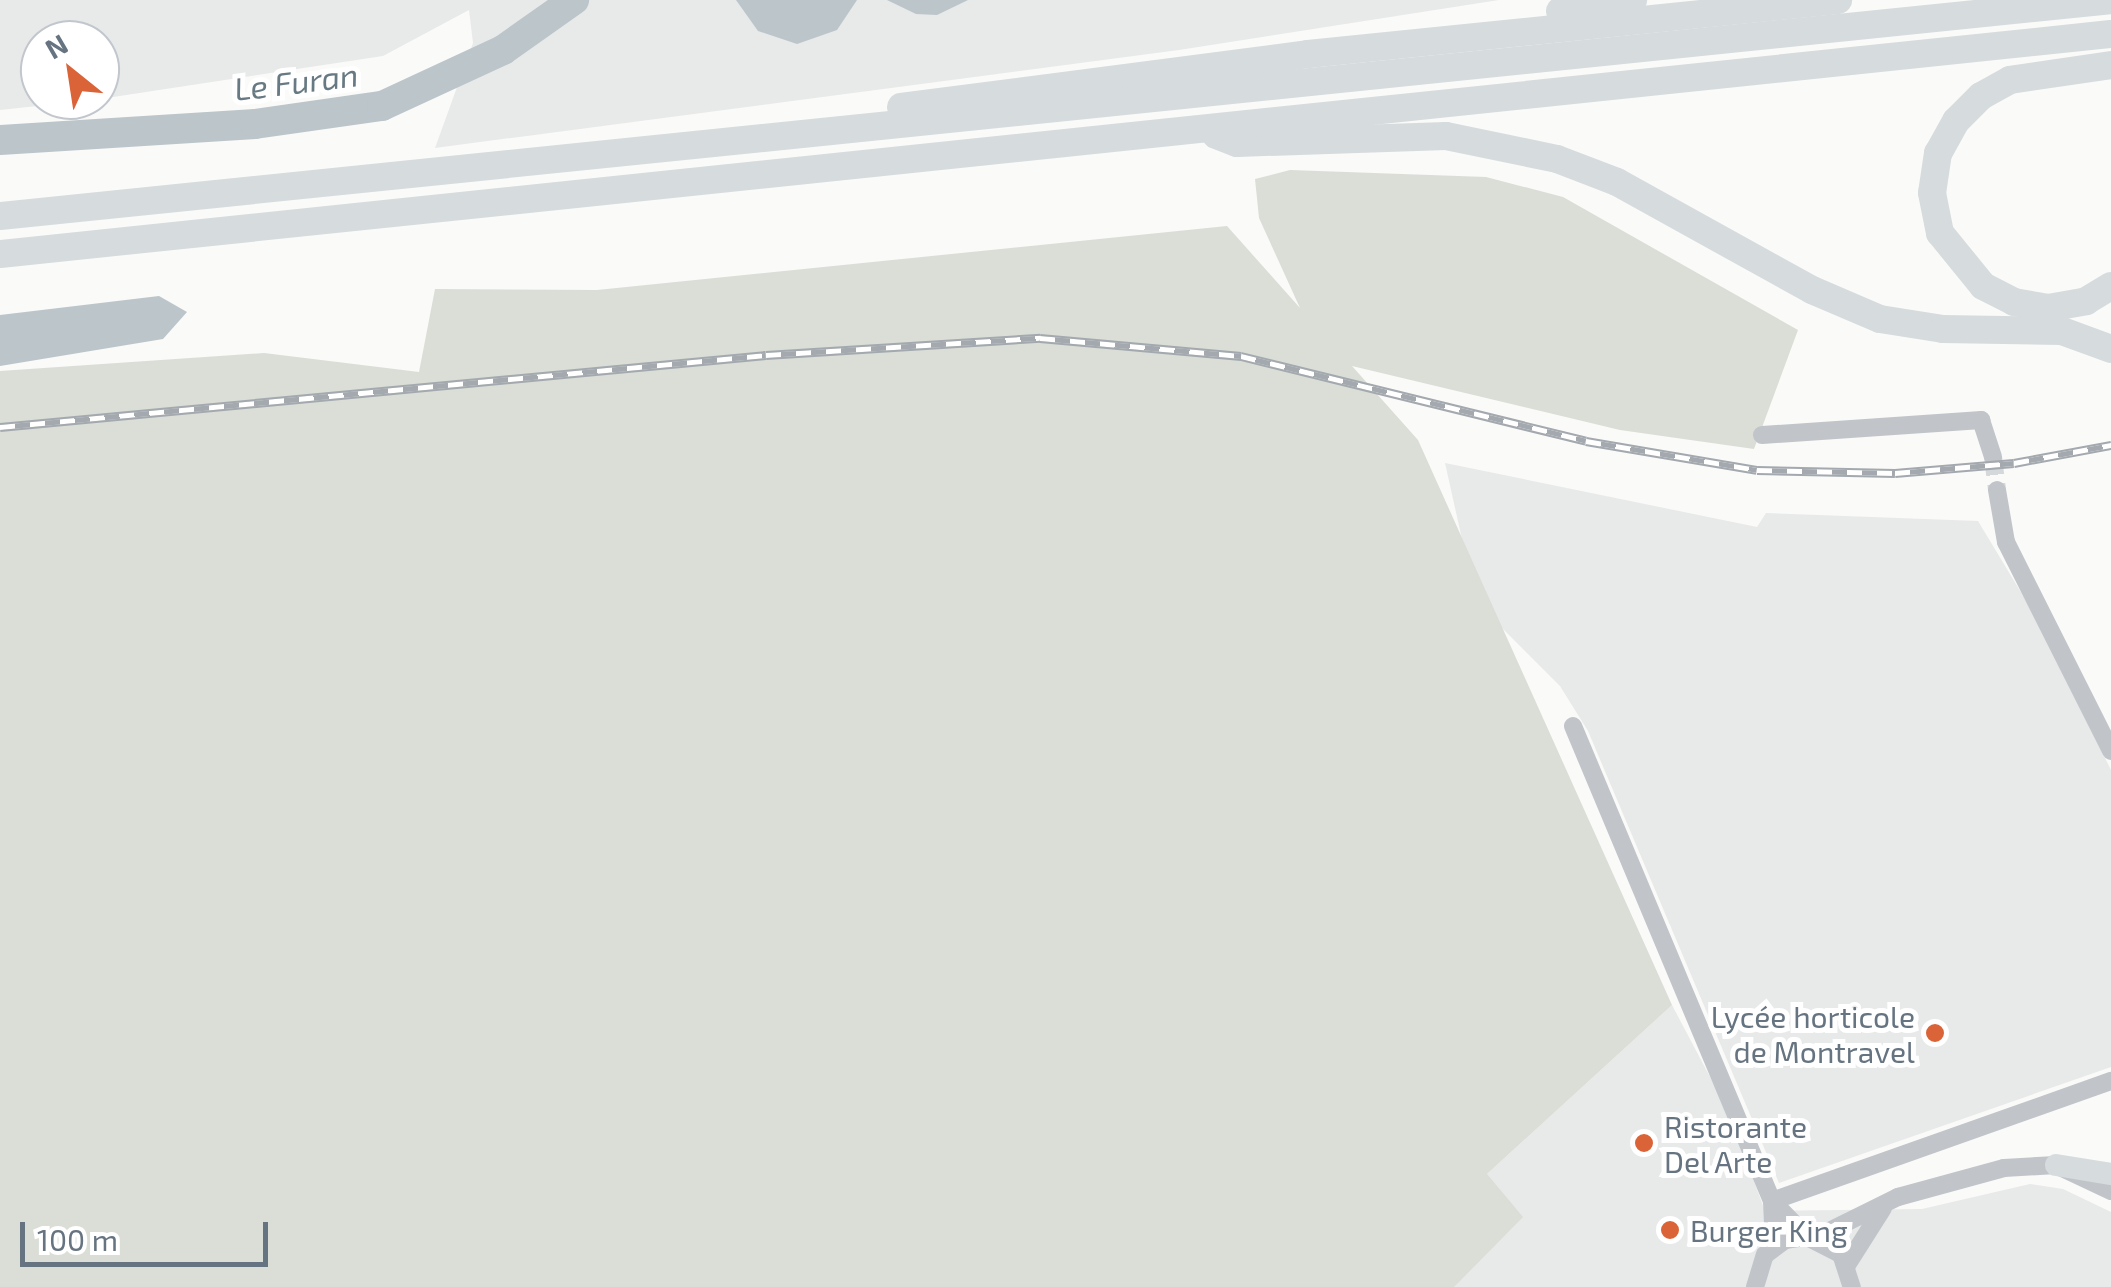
<!DOCTYPE html>
<meta charset="utf-8">
<style>
body{margin:0}
#map{position:relative;width:2111px;height:1287px;overflow:hidden;background:#fafaf8;font-family:"Exo 2",sans-serif}
div>[style]{position:absolute}
[style*='--x']{left:calc(var(--x)*1px);top:calc(var(--y)*1px);width:calc(var(--w)*1px);rotate:calc(var(--a)*1deg)}
.built>*{inset:0;background:#e8e9e9}
.green>*{inset:0;background:#daded7}
.water>*{inset:0;background:#bbc5ca}
.river>*{height:30px;margin:-15px;padding:0 15px;transform-origin:15px;border-radius:15px;background:#bbc5ca}
.minor-tunnel>*{height:18px;margin-top:-9px;transform-origin:0;background:repeating-linear-gradient(90deg,#d5d8da 0 18px,transparent 0 27px)}
.minor>*{height:18px;margin:-9px;padding:0 9px;transform-origin:9px;border-radius:9px;background:#c1c5c9}
.major>*{height:22px;margin:-11px;padding:0 11px;transform-origin:11px;border-radius:11px;background:#d6dbde}
.highway>*{height:28px;margin:-14px;padding:0 14px;transform-origin:14px;border-radius:14px;background:#d6dbde}
.rail>*{height:9px;margin-top:-4.5px;transform-origin:0;background:repeating-linear-gradient(90deg,#fff 0 15px,#a3a9af 0 30px);box-sizing:border-box;border-block:2px solid #a3a9af}
.dots>*{width:28px;height:28px;translate:-50% -50%;box-sizing:border-box;border:5px solid #fff;border-radius:50%}
span{translate:-50% -50%;white-space:nowrap;text-align:center;line-height:1.15;-webkit-text-stroke:10px #fff;paint-order:stroke}
.poi-label{font-size:30px;color:#667481}
.right{translate:-100% -50%;text-align:right}
.left{translate:0 -50%;text-align:left}
.water-label{font-size:32px;color:#677982;font-style:italic}
.north{position:absolute;left:20px;top:20px;width:100px;height:100px;box-sizing:border-box;background:#fff;border:2px solid #c2c7cd;border-radius:50%;rotate:330deg;font-size:28px;font-weight:700;line-height:40px;text-align:center;color:#667481}
.north::after{content:'';display:block;margin:auto;width:35px;height:45px;background:#da6438;clip-path:polygon(50% 0,100% 100%,50% 72%,0 100%)}
.scale{position:absolute;left:20px;top:1222px;width:248px;height:45px;box-sizing:border-box;border:5px solid #667481;border-top:0;padding-left:12px;font-size:30px;line-height:35px;white-space:nowrap;color:#667481;-webkit-text-stroke:8px #fff;paint-order:stroke}
</style>
<div id="map">
<div class="built">
<i style="clip-path:polygon(0 0,1499px 0,1179px 50px,435px 148px,473px 43px,469px 10px,383px 56px,100px 99px,100px 40px,40px 40px,40px 100px,93px 100px,0 110px)"></i>
<i style="clip-path:polygon(1445px 463px,1757px 527px,1766px 513px,1978px 521px,2028px 604px,2111px 770px,2111px 1067px,1779px 1183px,1588px 731px,1560px 686px,1476px 602px)"></i>
<i style="clip-path:polygon(1672px 1005px,1728px 1111px,1765px 1211px,1922px 1209px,2030px 1184px,2063px 1189px,2111px 1212px,2111px 1287px,1454px 1287px,1487px 1174px)"></i>
</div>
<div class="green">
<i style="clip-path:polygon(1290px 170px,1486px 177px,1563px 197px,1798px 330px,1754px 449px,1620px 430px,1352px 366px,1418px 440px,1672px 1005px,1487px 1174px,1523px 1217px,1454px 1287px,0 1287px,0 371px,264px 353px,419px 372px,435px 289px,597px 290px,1227px 226px,1300px 308px,1259px 218px,1255px 179px)"></i>
</div>
<div class="water">
<i style="clip-path:polygon(736px 0,857px 0,837px 30px,797px 44px,758px 31px)"></i>
<i style="clip-path:polygon(887px 0,968px 0,937px 15px,916px 14px)"></i>
<i style="clip-path:polygon(159px 296px,187px 312px,163px 339px,0 366px,0 315px)"></i>
</div>
<div class="river">
<i style="--x:0;--y:140;--w:256;--a:-3.6"></i>
<i style="--x:255;--y:124;--w:128;--a:-8.1"></i>
<i style="--x:382;--y:106;--w:133;--a:-24.8"></i>
<i style="--x:503;--y:50;--w:87;--a:-35.2"></i>
</div>
<div class="minor-tunnel">
<i style="--x:1993;--y:457;--w:33;--a:83"></i>
</div>
<div class="minor">
<i style="--x:1762;--y:435;--w:220;--a:-3.9"></i>
<i style="--x:1981;--y:420;--w:39;--a:72"></i>
<i style="--x:1997;--y:490;--w:53;--a:80.2"></i>
<i style="--x:2006;--y:542;--w:234;--a:63.3"></i>
<i style="--x:1573;--y:726;--w:515;--a:67.27"></i>
<i style="--x:1772;--y:1201;--w:50;--a:45.8"></i>
<i style="--x:1772;--y:1201;--w:360;--a:-19.5"></i>
<i style="--x:1772;--y:1201;--w:45;--a:87.5"></i>
<i style="--x:1815;--y:1238;--w:93;--a:-26.3"></i>
<i style="--x:1898;--y:1197;--w:110;--a:-15.3"></i>
<i style="--x:2004;--y:1168;--w:52;--a:-3.3"></i>
<i style="--x:2056;--y:1165;--w:61;--a:25.3"></i>
<i style="--x:1847;--y:1265;--w:67;--a:-57.7"></i>
<i style="--x:1755;--y:1287;--w:34;--a:-73"></i>
<i style="--x:1765;--y:1255;--w:25;--a:-37"></i>
<i style="--x:1785;--y:1240;--w:22;--a:-8"></i>
<i style="--x:1807;--y:1237;--w:38;--a:27"></i>
<i style="--x:1841;--y:1254;--w:35;--a:72"></i>
</div>
<div class="major">
<i style="--x:2056;--y:1165;--w:56;--a:9.3"></i>
</div>
<div class="highway">
<i style="--x:1560;--y:11;--w:74;--a:-8.6"></i>
<i style="--x:2111;--y:65;--w:102;--a:171.6"></i>
<i style="--x:2010;--y:80;--w:33;--a:151"></i>
<i style="--x:1981;--y:96;--w:35;--a:135"></i>
<i style="--x:1956;--y:121;--w:37;--a:119"></i>
<i style="--x:1938;--y:153;--w:40;--a:98.5"></i>
<i style="--x:1932;--y:193;--w:41;--a:78.7"></i>
<i style="--x:1940;--y:233;--w:68;--a:50.9"></i>
<i style="--x:1983;--y:286;--w:35;--a:27"></i>
<i style="--x:2014;--y:302;--w:35;--a:10"></i>
<i style="--x:2048;--y:308;--w:39;--a:-10"></i>
<i style="--x:2086;--y:301;--w:29;--a:-31"></i>
<i style="--x:901;--y:107;--w:410;--a:-7.4"></i>
<i style="--x:1308;--y:54;--w:533;--a:-5.82"></i>
<i style="--x:1216;--y:135;--w:22;--a:21"></i>
<i style="--x:1237;--y:143;--w:209;--a:-1.9"></i>
<i style="--x:1446;--y:136;--w:113;--a:11.7"></i>
<i style="--x:1557;--y:159;--w:64;--a:21"></i>
<i style="--x:1617;--y:182;--w:223;--a:29"></i>
<i style="--x:1812;--y:290;--w:74;--a:23.1"></i>
<i style="--x:1880;--y:319;--w:64;--a:9"></i>
<i style="--x:1943;--y:329;--w:119;--a:1"></i>
<i style="--x:2062;--y:331;--w:52;--a:20.2"></i>
<i style="--x:0;--y:216;--w:2122;--a:-5.84"></i>
<i style="--x:0;--y:254;--w:2122;--a:-5.95"></i>
</div>
<div class="rail">
<i style="--x:0;--y:427;--w:769;--a:-5.37"></i>
<i style="--x:766;--y:355;--w:275;--a:-3.6"></i>
<i style="--x:1040;--y:338;--w:202;--a:5.1"></i>
<i style="--x:1241;--y:356;--w:355;--a:13.8"></i>
<i style="--x:1586;--y:441;--w:173;--a:9.6"></i>
<i style="--x:1757;--y:470;--w:138;--a:1.2"></i>
<i style="--x:1895;--y:473;--w:119;--a:-4.8"></i>
<i style="--x:2014;--y:463;--w:99;--a:-10.5"></i>
</div>
<div class="dots">
<i style="left:1935px;top:1033px;background:#da6438"></i>
<i style="left:1644px;top:1143px;background:#da6438"></i>
<i style="left:1670px;top:1230px;background:#da6438"></i>
</div>
<div class="poi-label">
<span class="right" style="left:1915px;top:1033px">Lycée horticole<br>de Montravel</span>
<span class="left" style="left:1664px;top:1143px">Ristorante<br>Del Arte</span>
<span class="left" style="left:1690px;top:1230px">Burger King</span>
</div>
<div class="water-label">
<span style="left:296px;top:81px;rotate:-7deg">Le Furan</span>
</div>
<div class="north">N</div>
<div class="scale">100 m</div>
</div>
